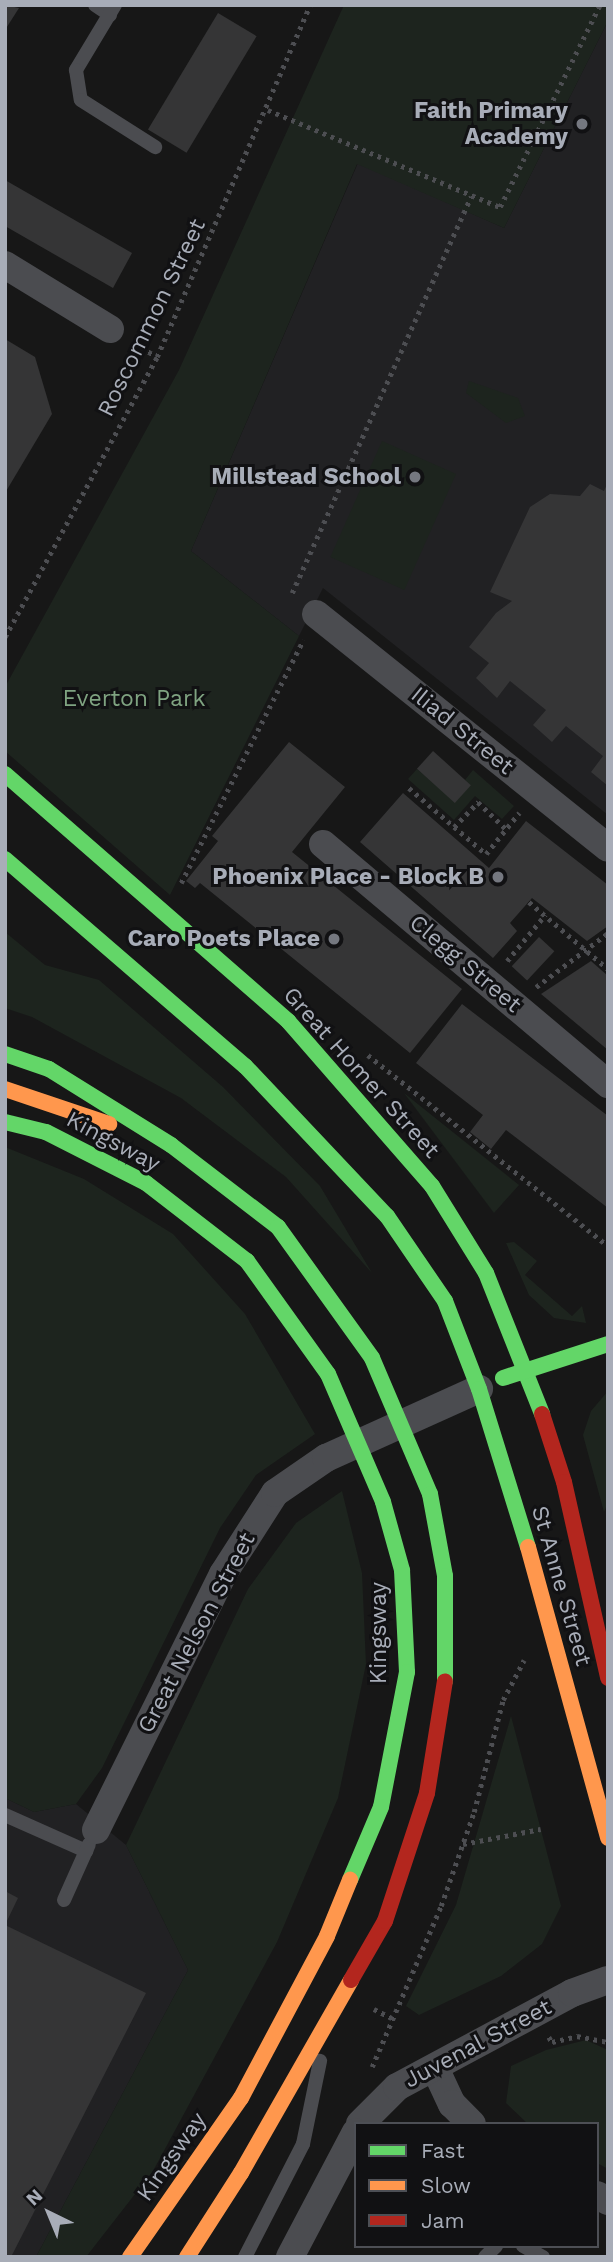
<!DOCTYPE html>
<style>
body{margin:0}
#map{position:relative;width:613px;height:2262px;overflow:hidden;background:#171717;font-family:"Work Sans",sans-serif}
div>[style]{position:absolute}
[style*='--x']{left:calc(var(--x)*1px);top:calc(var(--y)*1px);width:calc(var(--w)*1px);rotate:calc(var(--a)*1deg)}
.built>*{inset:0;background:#212123}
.green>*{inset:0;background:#1d241e;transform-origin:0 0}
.building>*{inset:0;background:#353536;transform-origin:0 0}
.path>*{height:4.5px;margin-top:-2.25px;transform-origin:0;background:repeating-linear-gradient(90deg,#4d4e52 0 3.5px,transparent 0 8.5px)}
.lane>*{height:14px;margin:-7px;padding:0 7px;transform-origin:7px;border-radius:7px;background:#4b4c50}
.street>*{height:28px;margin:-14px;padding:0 14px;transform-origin:14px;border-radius:14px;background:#4b4c50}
.fast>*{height:16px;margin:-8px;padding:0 8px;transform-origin:8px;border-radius:8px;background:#63d668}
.slow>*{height:16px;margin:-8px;padding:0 8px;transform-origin:8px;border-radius:8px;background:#ff974d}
.jam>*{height:16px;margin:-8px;padding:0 8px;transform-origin:8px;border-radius:8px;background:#b3261e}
.dots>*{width:19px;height:19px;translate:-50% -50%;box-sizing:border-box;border:4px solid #111113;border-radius:50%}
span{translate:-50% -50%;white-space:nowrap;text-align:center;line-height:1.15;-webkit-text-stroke:6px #111113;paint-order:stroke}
.poi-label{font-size:23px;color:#a8adb8;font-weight:700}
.right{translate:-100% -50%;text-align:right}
.street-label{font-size:23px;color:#a8adb8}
.park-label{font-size:23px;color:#7fa381}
.frame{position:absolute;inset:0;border:7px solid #a8adb8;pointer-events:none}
.legend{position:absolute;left:354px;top:2122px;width:245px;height:126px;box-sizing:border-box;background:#111113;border:2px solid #4d4f55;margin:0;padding:9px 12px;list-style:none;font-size:21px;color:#a8adb8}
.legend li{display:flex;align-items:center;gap:14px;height:35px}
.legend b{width:35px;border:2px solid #4d4f55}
.north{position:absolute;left:14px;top:2178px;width:70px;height:70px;-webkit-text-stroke:5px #111113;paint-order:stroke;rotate:317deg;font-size:19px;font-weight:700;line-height:28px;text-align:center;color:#a8adb8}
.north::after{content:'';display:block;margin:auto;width:24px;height:32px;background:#a8adb8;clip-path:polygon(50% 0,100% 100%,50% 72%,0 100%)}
</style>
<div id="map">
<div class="built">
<i style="clip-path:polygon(608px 21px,608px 815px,323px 588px,299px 636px,191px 551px,358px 163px,504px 228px)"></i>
<i style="clip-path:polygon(5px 1798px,34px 1812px,76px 1804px,126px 1845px,188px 1970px,36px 2257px,5px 2257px)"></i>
</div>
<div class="green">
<i style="clip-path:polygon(344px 5px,608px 5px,608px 21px,504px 228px,357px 164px,191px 551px,299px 636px,170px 895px,5px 751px,5px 687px,179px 370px)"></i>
<i style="clip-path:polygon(469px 381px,518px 398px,525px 416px,506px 423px,466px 393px)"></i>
<i style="left:382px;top:441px;width:81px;height:127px;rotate:24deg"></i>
<i style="clip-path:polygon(417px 769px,455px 802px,470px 785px,465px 780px,473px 770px,514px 806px,502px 819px,475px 796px,454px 820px,408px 779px)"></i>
<i style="clip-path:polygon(5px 932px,45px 965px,99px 980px,223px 1087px,320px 1186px,372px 1273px,286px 1177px,181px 1098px,32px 1017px,5px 1008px)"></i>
<i style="clip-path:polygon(404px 1093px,519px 1185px,494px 1213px)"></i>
<i style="clip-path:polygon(5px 1147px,84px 1179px,173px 1234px,245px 1314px,315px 1434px,256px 1475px,220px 1528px,102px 1768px,76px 1804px,34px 1812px,5px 1798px)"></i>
<i style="clip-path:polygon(514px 1242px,537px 1261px,525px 1275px,572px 1316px,582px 1306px,586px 1323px,554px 1318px,529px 1295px,506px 1243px)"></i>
<i style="clip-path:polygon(608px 1391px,608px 1503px,604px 1512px,583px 1435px,591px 1411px)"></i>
<i style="clip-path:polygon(342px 1491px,362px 1573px,366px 1664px,338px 1798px,277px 1942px,153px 2171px,86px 2257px,36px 2257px,188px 1970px,126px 1845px,248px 1589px,296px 1523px)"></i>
<i style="clip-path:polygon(511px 1716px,561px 1906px,542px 1944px,501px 1976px,419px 2015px,406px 2006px,456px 1905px)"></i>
<i style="clip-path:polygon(586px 2040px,608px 2050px,608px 2169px,597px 2163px,597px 2124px,528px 2124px,506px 2103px,511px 2066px,546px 2050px)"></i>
</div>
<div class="building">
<i style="clip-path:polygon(5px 5px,19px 8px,5px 30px)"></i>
<i style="left:218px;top:13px;width:45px;height:136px;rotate:31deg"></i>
<i style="clip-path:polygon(5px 180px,132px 253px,113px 288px,5px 226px)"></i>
<i style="clip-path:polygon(5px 339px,35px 357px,52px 414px,5px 493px)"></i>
<i style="clip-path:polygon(608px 482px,608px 786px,591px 772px,603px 756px,566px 726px,552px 742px,533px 725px,546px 710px,510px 681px,497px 698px,476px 678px,489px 663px,469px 647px,496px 613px,512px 601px,490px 592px,530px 507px,550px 494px,580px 496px,590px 484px,604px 491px)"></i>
<i style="clip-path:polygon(289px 742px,345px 787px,292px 852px,462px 989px,410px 1053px,200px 883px,195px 888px,186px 881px,218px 841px,212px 836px)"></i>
<i style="left:433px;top:751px;width:51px;height:24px;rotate:42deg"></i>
<i style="clip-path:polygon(403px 793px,489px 868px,526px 821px,608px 885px,608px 926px,587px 941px,532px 898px,510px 923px,517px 931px,493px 958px,360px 842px)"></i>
<i style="left:539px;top:937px;width:21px;height:40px;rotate:43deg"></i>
<i style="clip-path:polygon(591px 961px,608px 976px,608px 1050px,541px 994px)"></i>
<i style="clip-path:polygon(462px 1004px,608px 1116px,608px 1208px,506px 1130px,491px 1149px,470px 1132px,483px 1115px,416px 1063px)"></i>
<i style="clip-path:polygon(5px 1891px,18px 1898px,5px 1925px)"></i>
<i style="clip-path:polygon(5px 1925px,146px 1993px,11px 2257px,5px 2257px)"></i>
</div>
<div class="path">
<i style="--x:268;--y:110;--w:251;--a:22.7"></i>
<i style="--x:500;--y:207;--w:225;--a:-63.7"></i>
<i style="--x:134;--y:343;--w:27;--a:31"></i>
<i style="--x:292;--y:593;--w:435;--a:-65.7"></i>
<i style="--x:5;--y:637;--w:319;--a:-61.5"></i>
<i style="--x:157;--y:357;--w:384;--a:-66.5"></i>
<i style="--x:409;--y:788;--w:101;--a:40.6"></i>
<i style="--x:486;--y:854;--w:53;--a:-51.2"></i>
<i style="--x:454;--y:827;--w:35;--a:-46"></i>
<i style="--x:478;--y:802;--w:39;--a:44"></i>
<i style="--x:181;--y:883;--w:272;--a:-63.3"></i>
<i style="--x:529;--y:902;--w:104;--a:40.3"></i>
<i style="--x:507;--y:961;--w:60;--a:-50.4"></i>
<i style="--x:536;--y:987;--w:90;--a:-36.9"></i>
<i style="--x:368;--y:1055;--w:307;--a:38.5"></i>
<i style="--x:463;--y:1844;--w:79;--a:-10.9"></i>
<i style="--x:374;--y:2009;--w:20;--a:27"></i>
<i style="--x:549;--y:2037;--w:6;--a:59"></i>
<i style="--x:552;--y:2042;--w:26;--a:-13"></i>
<i style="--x:577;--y:2036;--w:32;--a:11"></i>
<i style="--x:372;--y:2067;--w:175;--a:-66.8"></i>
<i style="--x:441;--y:1906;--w:100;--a:-70.7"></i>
<i style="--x:474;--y:1812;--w:116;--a:-75.5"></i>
<i style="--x:503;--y:1700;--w:45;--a:-62.3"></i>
</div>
<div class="lane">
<i style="--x:95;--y:5;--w:18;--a:34"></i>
<i style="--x:115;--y:5;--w:76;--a:121"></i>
<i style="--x:76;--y:70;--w:30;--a:81"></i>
<i style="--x:81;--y:100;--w:88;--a:32.4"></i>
<i style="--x:5;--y:1815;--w:89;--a:24"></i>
<i style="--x:64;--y:1900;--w:61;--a:-65.9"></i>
<i style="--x:523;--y:2246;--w:23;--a:29"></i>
<i style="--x:245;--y:2257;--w:127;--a:-62.8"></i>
<i style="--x:303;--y:2144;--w:85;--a:-78.4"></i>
<i style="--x:485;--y:2257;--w:16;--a:-45"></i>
</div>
<div class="street">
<i style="--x:5;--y:265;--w:123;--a:31.4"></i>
<i style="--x:316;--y:614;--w:374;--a:38.7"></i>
<i style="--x:323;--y:844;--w:373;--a:40.1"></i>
<i style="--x:96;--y:1830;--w:286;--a:-63.6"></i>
<i style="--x:223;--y:1574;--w:96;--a:-57.3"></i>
<i style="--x:275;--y:1493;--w:62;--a:-34.5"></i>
<i style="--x:326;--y:1458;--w:168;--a:-24.3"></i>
<i style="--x:435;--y:2068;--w:40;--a:65"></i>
<i style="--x:452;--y:2104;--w:28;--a:45"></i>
<i style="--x:360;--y:2124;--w:52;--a:-45"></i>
<i style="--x:397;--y:2087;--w:199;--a:-28.2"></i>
<i style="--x:572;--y:1993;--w:38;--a:-20"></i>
<i style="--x:597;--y:2195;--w:13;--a:29"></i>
<i style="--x:290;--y:2257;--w:141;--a:-62.2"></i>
</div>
<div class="fast">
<i style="--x:5;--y:774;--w:376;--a:41.1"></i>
<i style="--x:288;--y:1021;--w:219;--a:48.9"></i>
<i style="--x:432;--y:1186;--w:102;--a:58.2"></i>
<i style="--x:486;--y:1273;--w:152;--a:68.3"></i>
<i style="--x:5;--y:859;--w:317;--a:40.8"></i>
<i style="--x:245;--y:1066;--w:207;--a:46.6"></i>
<i style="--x:387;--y:1216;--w:103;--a:55.7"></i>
<i style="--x:445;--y:1301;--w:94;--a:68.9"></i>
<i style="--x:479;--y:1389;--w:165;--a:72.8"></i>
<i style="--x:5;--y:1054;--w:46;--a:18.8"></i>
<i style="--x:49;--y:1069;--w:144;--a:31.9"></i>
<i style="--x:171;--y:1145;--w:135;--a:37.5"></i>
<i style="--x:278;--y:1227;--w:161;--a:54.3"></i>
<i style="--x:372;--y:1358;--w:148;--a:66.9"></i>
<i style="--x:430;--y:1494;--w:83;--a:79.6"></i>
<i style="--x:445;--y:1576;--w:105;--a:90"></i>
<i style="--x:5;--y:1122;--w:42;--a:13.7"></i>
<i style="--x:46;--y:1132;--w:112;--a:27"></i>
<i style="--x:146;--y:1183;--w:128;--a:37.7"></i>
<i style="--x:247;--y:1261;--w:139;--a:54.4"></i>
<i style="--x:328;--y:1374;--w:139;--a:66.7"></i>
<i style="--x:383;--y:1502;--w:71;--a:74.4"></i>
<i style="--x:402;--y:1570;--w:102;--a:87.2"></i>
<i style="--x:407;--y:1672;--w:137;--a:100.9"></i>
<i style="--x:381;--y:1807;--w:79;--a:113"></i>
<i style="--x:503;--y:1378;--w:110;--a:-17.9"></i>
</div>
<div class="slow">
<i style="--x:5;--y:1089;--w:110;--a:18.6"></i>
<i style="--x:528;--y:1547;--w:302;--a:74.6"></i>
<i style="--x:130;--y:2257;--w:194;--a:-55.1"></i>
<i style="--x:241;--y:2098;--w:183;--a:-62"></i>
<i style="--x:327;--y:1936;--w:61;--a:-67.7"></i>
<i style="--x:187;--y:2257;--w:100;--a:-57.3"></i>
<i style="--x:241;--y:2173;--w:222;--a:-60.3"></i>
</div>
<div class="jam">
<i style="--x:542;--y:1414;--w:71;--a:72.1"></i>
<i style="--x:564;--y:1482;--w:201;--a:77.3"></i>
<i style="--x:351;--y:1980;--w:68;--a:-60"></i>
<i style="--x:385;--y:1921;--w:135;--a:-71.8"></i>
<i style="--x:427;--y:1793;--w:113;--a:-80.9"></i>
</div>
<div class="dots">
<i style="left:582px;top:124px;background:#757880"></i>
<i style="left:415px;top:477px;background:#757880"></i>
<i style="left:498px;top:877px;background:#757880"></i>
<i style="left:334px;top:939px;background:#757880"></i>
</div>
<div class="poi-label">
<span class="right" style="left:568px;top:124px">Faith Primary<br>Academy</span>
<span class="right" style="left:401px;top:477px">Millstead School</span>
<span class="right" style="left:484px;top:877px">Phoenix Place - Block B</span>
<span class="right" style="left:320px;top:939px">Caro Poets Place</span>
</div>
<div class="street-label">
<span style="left:152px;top:318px;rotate:-64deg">Roscommon Street</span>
<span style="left:462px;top:731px;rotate:39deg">Iliad Street</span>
<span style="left:465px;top:964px;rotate:40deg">Clegg Street</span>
<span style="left:361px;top:1073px;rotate:48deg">Great Homer Street</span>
<span style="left:113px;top:1142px;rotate:28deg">Kingsway</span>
<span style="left:561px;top:1586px;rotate:74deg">St Anne Street</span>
<span style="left:197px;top:1633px;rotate:-62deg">Great Nelson Street</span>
<span style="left:379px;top:1633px;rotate:-90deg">Kingsway</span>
<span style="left:478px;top:2044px;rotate:-28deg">Juvenal Street</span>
<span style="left:172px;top:2157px;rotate:-55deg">Kingsway</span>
</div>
<div class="park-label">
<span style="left:134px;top:699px">Everton Park</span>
</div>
<div class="frame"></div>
<ul class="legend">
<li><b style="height:9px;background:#63d668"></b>Fast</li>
<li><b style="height:9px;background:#ff974d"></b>Slow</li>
<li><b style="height:9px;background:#b3261e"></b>Jam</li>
</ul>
<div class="north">N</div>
</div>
